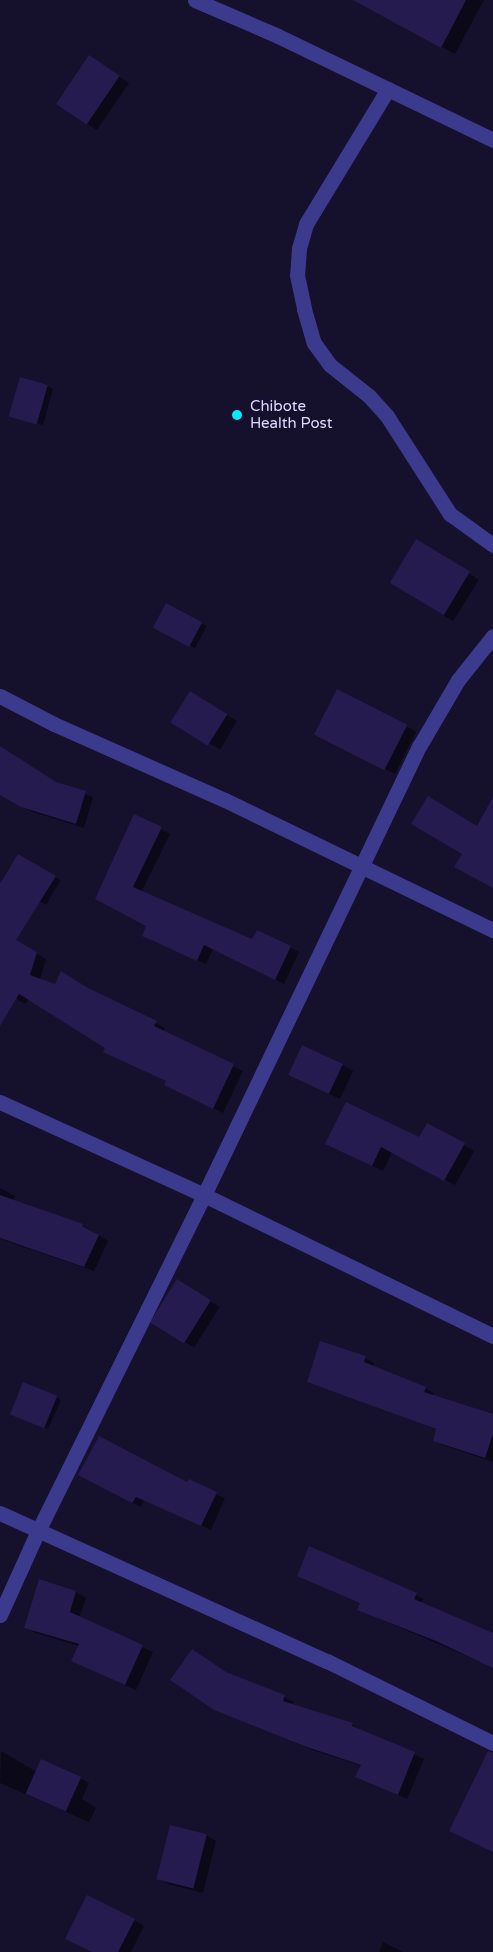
<!DOCTYPE html>
<style>
body{margin:0}
#map{position:relative;width:493px;height:1952px;overflow:hidden;background:#15102c;font-family:"Varela Round",sans-serif}
div>[style]{position:absolute}
[style*='--x']{left:calc(var(--x)*1px);top:calc(var(--y)*1px);width:calc(var(--w)*1px);rotate:calc(var(--a)*1deg)}
.shadow>*{inset:0;background:#0007;transform-origin:0 0}
.building>*{inset:0;background:#251b4e;transform-origin:0 0}
.street>*{height:15px;margin:-7.5px;padding:0 7.5px;transform-origin:7.5px;border-radius:7.5px;background:#3c3a8d}
.dots>*{width:16px;height:16px;translate:-50% -50%;box-sizing:border-box;border:3px solid #15102c;border-radius:50%}
span{translate:-50% -50%;white-space:nowrap;text-align:center;line-height:1.15;-webkit-text-stroke:5px #15102c;paint-order:stroke}
.poi-label{font-size:15px;color:#dfdbff}
.left{translate:0 -50%;text-align:left}
</style>
<div id="map">
<div class="shadow">
<i style="clip-path:polygon(390px 0,484px 0,455px 54px,396px 22px)"></i>
<i style="clip-path:polygon(99px 63px,129px 83px,97px 130px,87px 124px)"></i>
<i style="clip-path:polygon(47px 386px,53px 389px,43px 425px,11px 416px)"></i>
<i style="left:417px;top:541px;width:73px;height:49px;rotate:32deg"></i>
<i style="left:167px;top:605px;width:45px;height:25px;rotate:28deg"></i>
<i style="left:190px;top:694px;width:54px;height:33px;rotate:30deg"></i>
<i style="clip-path:polygon(406px 726px,416px 732px,395px 774px,326px 739px)"></i>
<i style="clip-path:polygon(0 764px,93px 797px,84px 828px,30px 811px,0 793px)"></i>
<i style="clip-path:polygon(135px 816px,170px 834px,141px 893px,253px 941px,258px 932px,299px 952px,284px 984px,213px 949px,206px 964px,152px 941px,144px 936px,148px 926px,97px 898px)"></i>
<i style="left:19px;top:856px;width:48px;height:29px;rotate:30deg"></i>
<i style="clip-path:polygon(0 932px,46px 959px,40px 980px,56px 986px,91px 991px,156px 1023px,165px 1028px,163px 1032px,243px 1071px,223px 1113px,175px 1090px,167px 1081px,29px 999px,25px 1004px,0 989px)"></i>
<i style="clip-path:polygon(343px 1065px,353px 1071px,340px 1099px,301px 1081px)"></i>
<i style="clip-path:polygon(428px 1125px,474px 1151px,455px 1185px,392px 1152px,383px 1171px,337px 1149px,420px 1139px)"></i>
<i style="clip-path:polygon(0 1188px,15px 1196px,13px 1201px,82px 1225px,108px 1241px,94px 1271px,0 1239px)"></i>
<i style="left:178px;top:1281px;width:49px;height:48px;rotate:32deg"></i>
<i style="clip-path:polygon(365px 1358px,374px 1363px,373px 1367px,425px 1388px,434px 1393px,433px 1396px,493px 1416px,493px 1462px,443px 1445px,434px 1440px,438px 1430px,309px 1381px)"></i>
<i style="clip-path:polygon(56px 1397px,61px 1400px,48px 1429px,16px 1416px)"></i>
<i style="clip-path:polygon(89px 1480px,188px 1484px,225px 1498px,211px 1530px,145px 1500px,141px 1507px)"></i>
<i style="clip-path:polygon(76px 1592px,86px 1598px,79px 1618px,153px 1652px,136px 1690px,83px 1666px,79px 1646px,36px 1633px,25px 1627px)"></i>
<i style="clip-path:polygon(416px 1595px,423px 1599px,421px 1604px,476px 1660px,366px 1613px)"></i>
<i style="clip-path:polygon(229px 1674px,284px 1697px,294px 1702px,292px 1706px,352px 1724px,361px 1732px,424px 1759px,407px 1799px,357px 1777px,362px 1766px,315px 1751px,215px 1709px)"></i>
<i style="clip-path:polygon(1px 1751px,37px 1772px,80px 1778px,89px 1783px,82px 1799px,96px 1808px,89px 1822px,0 1783px)"></i>
<i style="clip-path:polygon(206px 1835px,216px 1841px,203px 1893px,168px 1884px,158px 1878px)"></i>
<i style="clip-path:polygon(134px 1920px,144px 1926px,131px 1952px,94px 1952px)"></i>
<i style="clip-path:polygon(383px 1942px,403px 1952px,379px 1952px)"></i>
</div>
<div class="building">
<i style="clip-path:polygon(353px 0,466px 0,441px 48px)"></i>
<i style="left:89px;top:55px;width:37px;height:59px;rotate:34deg"></i>
<i style="left:20px;top:377px;width:29px;height:41px;rotate:16deg"></i>
<i style="left:416px;top:539px;width:63px;height:51px;rotate:31deg"></i>
<i style="left:166px;top:603px;width:41px;height:28px;rotate:28deg"></i>
<i style="left:337px;top:689px;width:79px;height:51px;rotate:27deg"></i>
<i style="left:190px;top:691px;width:44px;height:37px;rotate:32deg"></i>
<i style="clip-path:polygon(0 746px,56px 782px,86px 791px,76px 824px,21px 807px,0 795px)"></i>
<i style="clip-path:polygon(428px 796px,477px 826px,493px 797px,493px 888px,454px 867px,462px 854px,411px 824px)"></i>
<i style="clip-path:polygon(134px 814px,162px 827px,133px 887px,252px 939px,257px 930px,291px 946px,275px 980px,204px 945px,197px 961px,142px 936px,146px 926px,95px 899px)"></i>
<i style="clip-path:polygon(18px 854px,56px 876px,16px 940px,37px 952px,30px 975px,55px 984px,61px 971px,88px 988px,157px 1021px,154px 1026px,234px 1064px,213px 1109px,164px 1085px,166px 1081px,103px 1052px,105px 1048px,19px 994px,0 1026px,0 884px)"></i>
<i style="left:302px;top:1045px;width:45px;height:33px;rotate:25deg"></i>
<i style="clip-path:polygon(346px 1102px,419px 1137px,427px 1123px,465px 1143px,444px 1181px,381px 1147px,372px 1166px,325px 1144px)"></i>
<i style="clip-path:polygon(0 1195px,83px 1224px,82px 1226px,99px 1235px,84px 1267px,0 1238px)"></i>
<i style="left:177px;top:1279px;width:40px;height:51px;rotate:32deg"></i>
<i style="clip-path:polygon(320px 1341px,366px 1356px,364px 1362px,426px 1387px,424px 1392px,493px 1414px,493px 1434px,485px 1458px,433px 1441px,436px 1429px,307px 1382px)"></i>
<i style="left:23px;top:1382px;width:37px;height:35px;rotate:22deg"></i>
<i style="clip-path:polygon(99px 1436px,187px 1482px,189px 1479px,217px 1492px,201px 1526px,136px 1497px,132px 1503px,78px 1475px)"></i>
<i style="clip-path:polygon(309px 1546px,417px 1593px,414px 1599px,493px 1633px,493px 1668px,436px 1641px,357px 1610px,360px 1603px,297px 1576px)"></i>
<i style="clip-path:polygon(39px 1579px,76px 1591px,70px 1612px,143px 1645px,125px 1685px,71px 1661px,79px 1644px,24px 1628px)"></i>
<i style="clip-path:polygon(192px 1649px,226px 1672px,285px 1695px,283px 1701px,353px 1723px,352px 1726px,415px 1752px,398px 1795px,355px 1777px,361px 1765px,304px 1746px,214px 1710px,170px 1680px)"></i>
<i style="clip-path:polygon(488px 1751px,493px 1753px,493px 1852px,449px 1831px)"></i>
<i style="left:41px;top:1759px;width:44px;height:38px;rotate:24deg"></i>
<i style="left:170px;top:1825px;width:38px;height:56px;rotate:14deg"></i>
<i style="clip-path:polygon(87px 1895px,135px 1919px,118px 1952px,92px 1952px,65px 1939px)"></i>
</div>
<div class="street">
<i style="--x:195;--y:0;--w:90;--a:23.4"></i>
<i style="--x:278;--y:36;--w:239;--a:25.8"></i>
<i style="--x:388;--y:89;--w:158;--a:121.3"></i>
<i style="--x:306;--y:224;--w:25;--a:106"></i>
<i style="--x:299;--y:248;--w:27;--a:94"></i>
<i style="--x:297;--y:275;--w:35;--a:78"></i>
<i style="--x:304;--y:309;--w:35;--a:74"></i>
<i style="--x:314;--y:343;--w:27;--a:54"></i>
<i style="--x:330;--y:365;--w:50;--a:38.5"></i>
<i style="--x:369;--y:396;--w:27;--a:48"></i>
<i style="--x:387;--y:416;--w:117;--a:57.3"></i>
<i style="--x:450;--y:514;--w:53;--a:35.8"></i>
<i style="--x:0;--y:696;--w:61;--a:27.4"></i>
<i style="--x:54;--y:724;--w:187;--a:24"></i>
<i style="--x:225;--y:800;--w:298;--a:25.9"></i>
<i style="--x:0;--y:1102;--w:224;--a:24.5"></i>
<i style="--x:204;--y:1195;--w:322;--a:26"></i>
<i style="--x:0;--y:1513;--w:359;--a:24.4"></i>
<i style="--x:327;--y:1661;--w:185;--a:26.3"></i>
<i style="--x:0;--y:1615;--w:92;--a:-65.7"></i>
<i style="--x:38;--y:1531;--w:375;--a:-63.7"></i>
<i style="--x:204;--y:1195;--w:499;--a:-64.4"></i>
<i style="--x:420;--y:745;--w:75;--a:-59.7"></i>
<i style="--x:458;--y:680;--w:56;--a:-51.5"></i>
</div>
<div class="dots">
<i style="left:237px;top:415px;background:#07e9ff"></i>
</div>
<div class="poi-label">
<span class="left" style="left:250px;top:415px">Chibote<br>Health Post</span>
</div>
</div>
